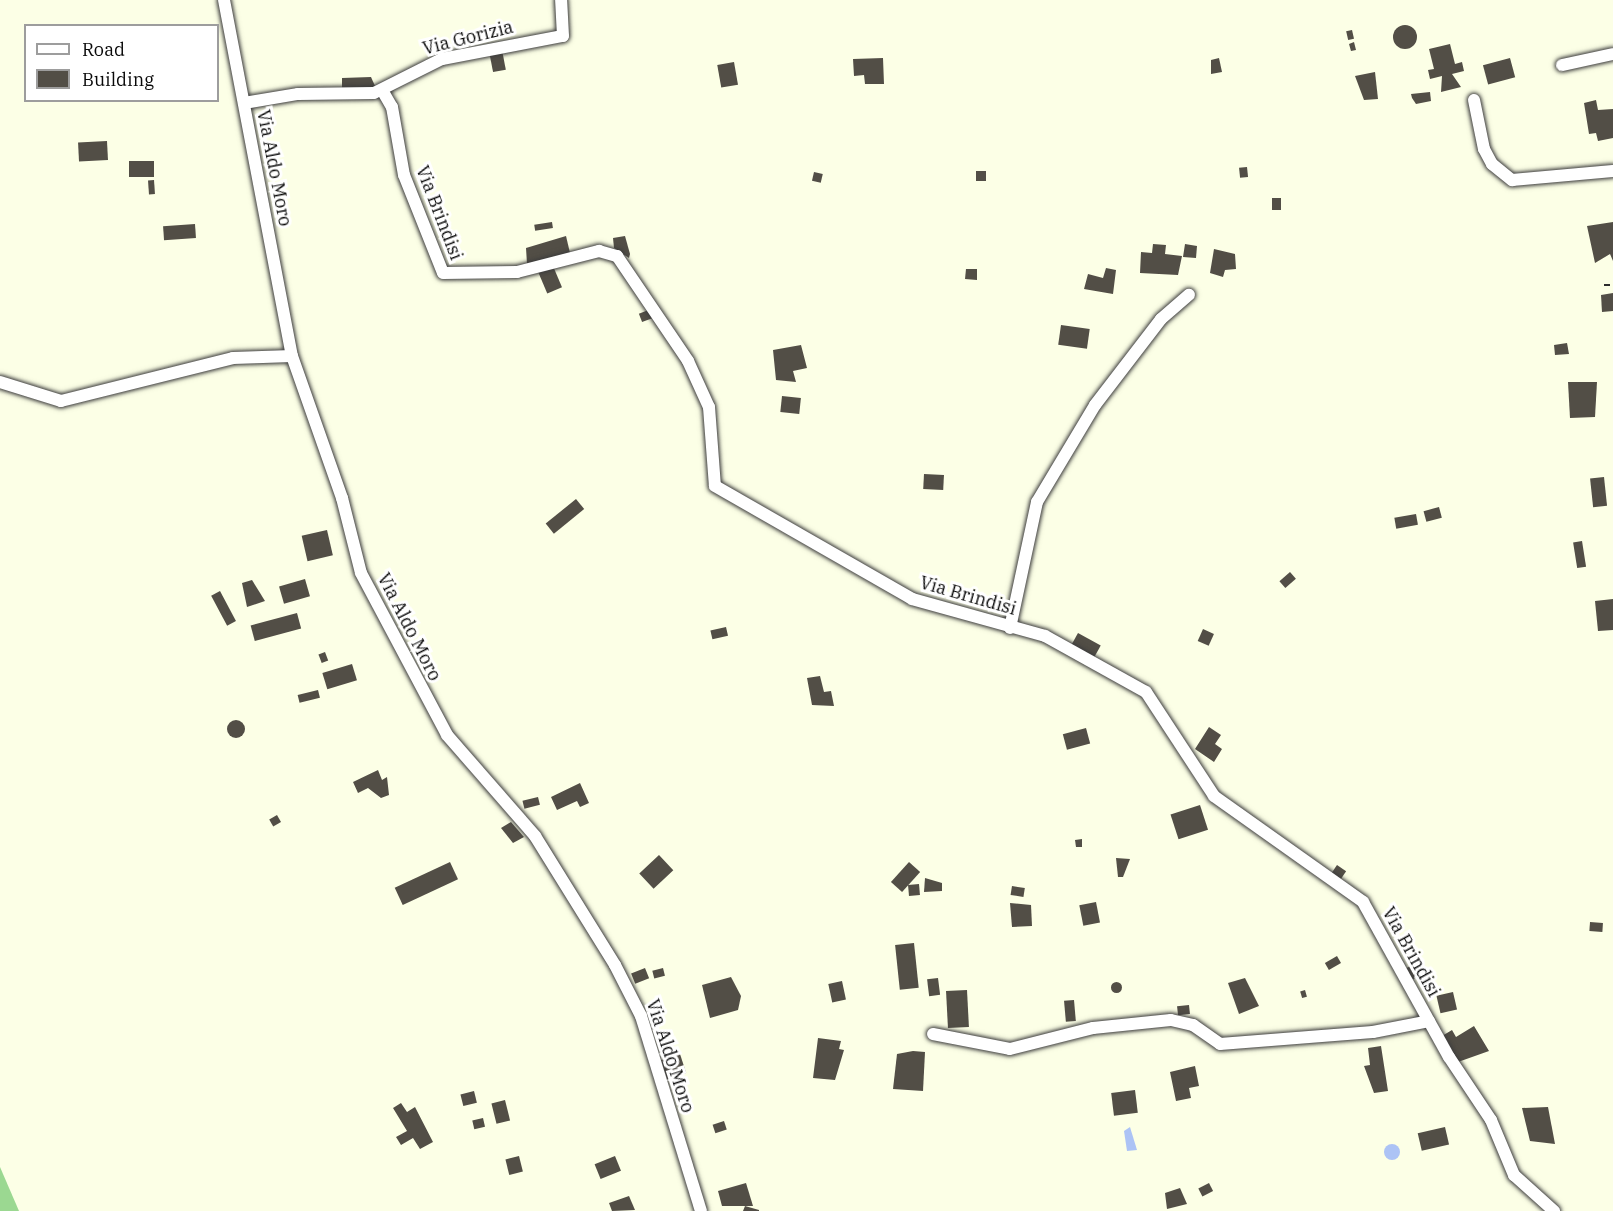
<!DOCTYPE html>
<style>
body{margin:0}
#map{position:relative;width:1613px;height:1211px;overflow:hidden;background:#fcffe6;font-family:"IBM Plex Serif",serif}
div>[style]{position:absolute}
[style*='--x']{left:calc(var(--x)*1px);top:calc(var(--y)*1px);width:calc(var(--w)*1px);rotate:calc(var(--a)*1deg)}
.forest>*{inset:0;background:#9bd891}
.water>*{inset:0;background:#acc3f5}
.round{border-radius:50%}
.building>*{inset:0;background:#524e46;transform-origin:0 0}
.path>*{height:2px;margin-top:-1px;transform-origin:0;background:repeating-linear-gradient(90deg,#2b2b2b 0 6px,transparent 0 9px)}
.roads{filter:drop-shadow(0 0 2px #3c3c3c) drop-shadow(0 0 2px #3c3c3c)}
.minor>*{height:12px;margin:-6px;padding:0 6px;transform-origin:6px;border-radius:6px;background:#fff}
span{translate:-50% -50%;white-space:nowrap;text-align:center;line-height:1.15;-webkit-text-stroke:6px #fff;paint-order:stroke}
.street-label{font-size:18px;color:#090909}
.legend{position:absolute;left:24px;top:24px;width:195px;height:78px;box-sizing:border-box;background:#fff;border:2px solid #9d9d9d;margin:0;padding:8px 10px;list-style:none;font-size:18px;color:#090909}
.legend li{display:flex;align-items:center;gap:12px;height:30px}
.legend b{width:30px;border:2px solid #9d9d9d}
</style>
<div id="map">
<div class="forest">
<i style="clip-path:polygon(0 1167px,19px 1211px,0 1211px)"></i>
</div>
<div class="water">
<i style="clip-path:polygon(1130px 1127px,1137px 1150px,1127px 1151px,1124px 1131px)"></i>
<i class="round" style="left:1384px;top:1144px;width:16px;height:16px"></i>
</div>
<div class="building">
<i class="round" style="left:1393px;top:25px;width:24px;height:24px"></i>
<i style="left:1352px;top:30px;width:9px;height:6px;rotate:77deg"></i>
<i style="clip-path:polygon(1354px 42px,1356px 50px,1351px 51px,1349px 44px)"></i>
<i style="clip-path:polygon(1450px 44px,1455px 64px,1462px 62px,1464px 71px,1452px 74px,1461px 87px,1441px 92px,1442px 76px,1430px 79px,1428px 70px,1434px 69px,1429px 49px)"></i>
<i style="left:502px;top:50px;width:20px;height:13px;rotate:79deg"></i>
<i style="clip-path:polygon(883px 58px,884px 84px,865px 84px,864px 75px,854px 76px,853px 59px)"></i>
<i style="clip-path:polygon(1219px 58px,1222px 72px,1211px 74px,1211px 60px)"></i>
<i style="left:1510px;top:58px;width:20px;height:28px;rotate:75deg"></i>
<i style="left:734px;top:62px;width:23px;height:17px;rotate:80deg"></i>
<i style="clip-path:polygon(1375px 72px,1378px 99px,1364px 100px,1355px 76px)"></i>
<i style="clip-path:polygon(371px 77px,375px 86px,366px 91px,342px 91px,342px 78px)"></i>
<i style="clip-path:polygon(1430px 92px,1431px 101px,1416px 104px,1412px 98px,1411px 94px)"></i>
<i style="clip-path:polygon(1596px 100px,1598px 110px,1613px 109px,1613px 138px,1598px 141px,1596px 133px,1589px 134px,1584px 103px)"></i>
<i style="left:107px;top:141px;width:19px;height:29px;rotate:87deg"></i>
<i style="left:154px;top:161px;width:16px;height:25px;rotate:90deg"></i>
<i style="left:1247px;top:167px;width:10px;height:8px;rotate:84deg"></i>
<i style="left:976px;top:171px;width:10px;height:10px"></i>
<i style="left:814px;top:172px;width:9px;height:9px;rotate:13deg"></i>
<i style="left:154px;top:180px;width:14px;height:6px;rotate:86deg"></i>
<i style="left:1272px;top:198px;width:9px;height:12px"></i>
<i style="left:552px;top:222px;width:6px;height:18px;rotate:81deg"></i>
<i style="clip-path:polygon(1613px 222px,1613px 261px,1610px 254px,1595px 263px,1587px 226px)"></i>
<i style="left:195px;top:224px;width:14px;height:32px;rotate:86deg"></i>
<i style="clip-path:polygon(566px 236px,570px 253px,527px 264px,526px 248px)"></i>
<i style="clip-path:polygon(625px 236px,630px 254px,629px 258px,614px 248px,613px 238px)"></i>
<i style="clip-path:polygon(1153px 244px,1166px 245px,1165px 254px,1182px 256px,1178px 275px,1140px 273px,1141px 252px,1152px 253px)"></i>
<i style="clip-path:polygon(1185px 244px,1197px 246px,1196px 258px,1183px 257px)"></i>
<i style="clip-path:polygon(1214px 249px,1235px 254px,1236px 269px,1225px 270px,1223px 277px,1210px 273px)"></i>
<i style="left:553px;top:266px;width:23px;height:16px;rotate:67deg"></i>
<i style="clip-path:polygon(1106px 268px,1116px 270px,1113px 294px,1084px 289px,1088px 274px,1103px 278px)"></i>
<i style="clip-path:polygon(966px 269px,977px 269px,977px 280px,965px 279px)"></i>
<i style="clip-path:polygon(1613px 293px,1613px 311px,1602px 312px,1601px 295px)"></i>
<i style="left:651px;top:309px;width:9px;height:13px;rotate:69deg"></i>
<i style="left:1061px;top:325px;width:29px;height:20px;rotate:8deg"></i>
<i style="clip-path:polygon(1567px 343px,1569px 354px,1555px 355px,1554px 345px)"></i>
<i style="clip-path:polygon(801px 345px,807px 368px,793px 371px,796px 382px,776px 380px,773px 350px)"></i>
<i style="clip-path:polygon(1568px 382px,1597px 382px,1595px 417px,1570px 418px)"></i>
<i style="left:782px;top:396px;width:19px;height:16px;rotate:6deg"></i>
<i style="left:924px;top:474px;width:20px;height:15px;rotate:3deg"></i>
<i style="left:1604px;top:477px;width:29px;height:14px;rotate:84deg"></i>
<i style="left:576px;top:499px;width:13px;height:39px;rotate:51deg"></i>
<i style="left:1439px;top:507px;width:11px;height:16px;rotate:75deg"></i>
<i style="left:1416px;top:514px;width:11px;height:22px;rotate:80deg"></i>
<i style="left:327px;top:530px;width:26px;height:26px;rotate:77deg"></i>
<i style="left:1582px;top:541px;width:26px;height:9px;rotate:81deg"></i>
<i style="left:1290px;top:572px;width:9px;height:14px;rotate:49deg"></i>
<i style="left:305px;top:579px;width:18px;height:27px;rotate:74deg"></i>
<i style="clip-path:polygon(252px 580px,265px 601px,247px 607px,242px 583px)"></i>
<i style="left:220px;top:591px;width:34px;height:10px;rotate:62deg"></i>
<i style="clip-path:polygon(1613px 599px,1613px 630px,1598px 631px,1595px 601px)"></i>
<i style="left:297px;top:613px;width:16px;height:48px;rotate:75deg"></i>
<i style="left:726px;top:627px;width:9px;height:16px;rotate:77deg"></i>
<i style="left:1203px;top:629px;width:12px;height:13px;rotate:24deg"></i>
<i style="left:1078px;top:633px;width:26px;height:14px;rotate:29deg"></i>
<i style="left:325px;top:652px;width:9px;height:7px;rotate:69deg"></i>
<i style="left:352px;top:664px;width:17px;height:31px;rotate:73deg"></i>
<i style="clip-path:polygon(820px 676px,824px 692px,831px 691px,834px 706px,812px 705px,807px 678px)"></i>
<i style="left:318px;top:690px;width:8px;height:21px;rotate:76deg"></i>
<i class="round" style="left:227px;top:720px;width:18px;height:18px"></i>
<i style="clip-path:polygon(1209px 727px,1221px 735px,1215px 744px,1222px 749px,1214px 762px,1195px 749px)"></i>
<i style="left:1086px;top:728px;width:16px;height:24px;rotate:75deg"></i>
<i style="clip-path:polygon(378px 770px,382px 780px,387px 777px,389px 795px,381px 798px,368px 788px,358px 793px,353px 782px)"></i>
<i style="clip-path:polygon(580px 783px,589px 803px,580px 807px,577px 801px,557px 810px,551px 797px)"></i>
<i style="left:538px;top:797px;width:8px;height:16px;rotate:76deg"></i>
<i style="left:1200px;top:805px;width:26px;height:31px;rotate:72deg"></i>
<i style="left:277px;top:815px;width:8px;height:9px;rotate:60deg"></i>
<i style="clip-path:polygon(511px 822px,524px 837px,513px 843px,501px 828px)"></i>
<i style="clip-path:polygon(1082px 839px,1082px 847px,1076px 847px,1075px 840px)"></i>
<i style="left:659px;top:855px;width:21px;height:27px;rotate:47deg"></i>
<i style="clip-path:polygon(1116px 858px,1130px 859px,1123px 877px,1118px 877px)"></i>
<i style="left:450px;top:862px;width:19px;height:61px;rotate:65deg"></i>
<i style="left:909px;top:862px;width:15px;height:27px;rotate:42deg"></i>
<i style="left:1337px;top:865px;width:11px;height:10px;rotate:34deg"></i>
<i style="clip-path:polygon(925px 878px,942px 883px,942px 891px,924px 892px)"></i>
<i style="left:919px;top:884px;width:11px;height:11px;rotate:85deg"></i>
<i style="left:1012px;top:886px;width:13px;height:9px;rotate:9deg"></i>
<i style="left:1096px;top:902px;width:21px;height:17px;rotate:79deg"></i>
<i style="clip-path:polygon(1010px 903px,1031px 905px,1032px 926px,1012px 927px)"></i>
<i style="left:1590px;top:922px;width:13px;height:9px;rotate:4deg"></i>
<i style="left:914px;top:943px;width:45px;height:19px;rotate:84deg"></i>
<i style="left:1337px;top:956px;width:8px;height:14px;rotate:60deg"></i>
<i style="left:1414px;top:964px;width:13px;height:11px;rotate:61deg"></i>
<i style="left:645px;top:968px;width:11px;height:15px;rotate:68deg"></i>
<i style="left:663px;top:968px;width:8px;height:11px;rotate:76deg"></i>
<i style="clip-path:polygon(731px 977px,741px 996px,738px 1010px,710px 1018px,702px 985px)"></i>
<i style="left:938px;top:978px;width:17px;height:11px;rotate:83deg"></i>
<i style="clip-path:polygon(1245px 978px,1259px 1006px,1239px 1014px,1228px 983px)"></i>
<i style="left:842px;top:981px;width:19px;height:14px;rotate:78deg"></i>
<i class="round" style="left:1110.5px;top:981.5px;width:11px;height:11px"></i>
<i style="left:967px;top:990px;width:37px;height:21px;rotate:87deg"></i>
<i style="left:1305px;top:990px;width:7px;height:5px;rotate:74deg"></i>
<i style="left:1453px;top:992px;width:18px;height:17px;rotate:77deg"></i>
<i style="left:1074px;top:1000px;width:21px;height:10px;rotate:85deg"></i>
<i style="left:1189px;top:1005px;width:9px;height:12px;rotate:84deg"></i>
<i style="clip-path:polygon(1474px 1026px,1489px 1051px,1458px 1062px,1442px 1036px,1452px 1030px,1456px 1037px)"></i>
<i style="clip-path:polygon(818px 1038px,841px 1041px,839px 1049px,844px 1050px,835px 1080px,813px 1078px)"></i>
<i style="clip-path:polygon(1381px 1046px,1388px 1091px,1374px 1093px,1364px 1066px,1370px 1065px,1368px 1048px)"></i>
<i style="clip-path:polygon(913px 1051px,925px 1052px,923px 1091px,893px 1089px,897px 1054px)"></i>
<i style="left:680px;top:1054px;width:20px;height:20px;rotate:72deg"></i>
<i style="clip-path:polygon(1195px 1066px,1199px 1086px,1189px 1088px,1191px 1098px,1176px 1101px,1170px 1072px)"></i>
<i style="left:1135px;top:1090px;width:23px;height:24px;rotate:83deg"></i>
<i style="left:474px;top:1091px;width:12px;height:14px;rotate:76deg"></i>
<i style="left:505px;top:1100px;width:21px;height:14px;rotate:76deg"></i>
<i style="clip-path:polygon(401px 1103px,407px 1112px,415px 1107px,433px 1142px,420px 1149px,413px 1138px,401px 1145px,396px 1137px,407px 1131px,393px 1108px)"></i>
<i style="clip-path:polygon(1548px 1107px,1555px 1144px,1530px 1141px,1522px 1108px)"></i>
<i style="left:483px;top:1118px;width:9px;height:11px;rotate:77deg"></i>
<i style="left:724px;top:1121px;width:9px;height:12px;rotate:72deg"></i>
<i style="left:1445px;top:1127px;width:18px;height:28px;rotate:77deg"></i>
<i style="left:519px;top:1156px;width:16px;height:14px;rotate:76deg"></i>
<i style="left:615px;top:1156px;width:16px;height:22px;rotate:68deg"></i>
<i style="clip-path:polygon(746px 1183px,753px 1206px,722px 1206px,718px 1191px)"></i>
<i style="left:1209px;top:1183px;width:9px;height:12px;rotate:63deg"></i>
<i style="clip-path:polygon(1180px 1188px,1187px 1204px,1167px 1209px,1165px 1193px)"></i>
<i style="clip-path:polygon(629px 1196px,635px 1210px,612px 1211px,609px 1203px)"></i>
<i style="clip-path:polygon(745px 1206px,759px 1210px,759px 1211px,743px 1211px)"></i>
</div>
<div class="path">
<i style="--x:1604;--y:285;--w:9;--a:0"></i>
</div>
<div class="roads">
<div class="minor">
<i style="--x:224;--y:0;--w:362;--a:79.2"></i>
<i style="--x:292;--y:356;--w:151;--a:70.6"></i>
<i style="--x:342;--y:498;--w:77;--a:75.8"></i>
<i style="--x:361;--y:573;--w:183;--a:62"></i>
<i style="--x:447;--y:735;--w:134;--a:48.9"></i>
<i style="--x:535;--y:836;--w:152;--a:58.2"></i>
<i style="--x:615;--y:965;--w:57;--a:63"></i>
<i style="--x:641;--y:1016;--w:204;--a:72.9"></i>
<i style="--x:1562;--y:65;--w:52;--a:-12.2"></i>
<i style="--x:382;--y:90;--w:20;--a:60"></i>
<i style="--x:392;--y:107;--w:69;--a:80"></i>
<i style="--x:404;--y:175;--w:105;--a:68.3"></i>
<i style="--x:443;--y:273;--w:74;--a:-0.8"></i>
<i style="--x:517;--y:272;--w:85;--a:-14.4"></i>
<i style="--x:599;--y:251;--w:19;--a:16"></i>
<i style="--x:617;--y:256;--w:127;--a:55.9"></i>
<i style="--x:688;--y:361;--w:51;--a:65.5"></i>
<i style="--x:709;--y:407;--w:79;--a:85.7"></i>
<i style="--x:715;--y:486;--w:227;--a:29.8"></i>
<i style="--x:912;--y:599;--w:138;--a:15.5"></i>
<i style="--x:1045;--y:636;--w:115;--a:29"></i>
<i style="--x:1146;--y:692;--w:124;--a:56.8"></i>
<i style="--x:1214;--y:796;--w:183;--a:35.4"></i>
<i style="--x:1363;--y:902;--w:177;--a:61"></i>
<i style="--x:1449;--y:1057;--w:76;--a:56.3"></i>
<i style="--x:1491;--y:1120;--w:60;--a:67.3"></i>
<i style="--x:1514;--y:1175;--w:54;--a:42"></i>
<i style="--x:1474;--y:100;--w:50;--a:78.5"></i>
<i style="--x:1484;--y:149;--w:17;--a:62"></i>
<i style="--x:1492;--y:164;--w:26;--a:39"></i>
<i style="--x:1512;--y:180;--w:101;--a:-5.1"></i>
<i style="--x:244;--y:103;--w:55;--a:-9.5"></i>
<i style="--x:298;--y:94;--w:76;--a:-0.8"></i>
<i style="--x:374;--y:93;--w:76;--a:-26.6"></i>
<i style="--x:442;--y:59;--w:123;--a:-10.8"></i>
<i style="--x:563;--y:36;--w:36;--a:-93"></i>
<i style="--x:0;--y:382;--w:64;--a:17.3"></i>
<i style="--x:61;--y:401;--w:177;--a:-14"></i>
<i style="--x:233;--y:358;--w:59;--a:-1.9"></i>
<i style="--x:1010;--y:628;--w:129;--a:-77.9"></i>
<i style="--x:1037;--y:502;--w:113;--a:-59.1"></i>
<i style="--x:1095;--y:405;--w:108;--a:-52.5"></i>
<i style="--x:1161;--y:319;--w:37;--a:-41"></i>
<i style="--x:933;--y:1034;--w:78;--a:11"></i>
<i style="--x:1010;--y:1049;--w:86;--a:-14.2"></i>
<i style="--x:1093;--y:1028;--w:78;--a:-5.9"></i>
<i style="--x:1171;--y:1020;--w:23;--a:13"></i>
<i style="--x:1193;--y:1025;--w:33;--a:35"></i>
<i style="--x:1220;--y:1044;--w:153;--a:-4.5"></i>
<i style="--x:1373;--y:1032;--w:57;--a:-11.1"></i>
</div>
</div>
<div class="street-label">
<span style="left:468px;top:38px;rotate:-14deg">Via Gorizia</span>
<span style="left:274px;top:168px;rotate:79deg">Via Aldo Moro</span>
<span style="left:439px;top:213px;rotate:69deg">Via Brindisi</span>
<span style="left:968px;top:596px;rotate:16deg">Via Brindisi</span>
<span style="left:409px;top:627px;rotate:63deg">Via Aldo Moro</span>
<span style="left:1411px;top:952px;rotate:61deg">Via Brindisi</span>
<span style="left:670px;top:1056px;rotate:72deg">Via Aldo Moro</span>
</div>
<ul class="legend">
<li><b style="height:8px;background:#fff"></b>Road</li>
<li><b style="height:16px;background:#524e46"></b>Building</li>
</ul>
</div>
